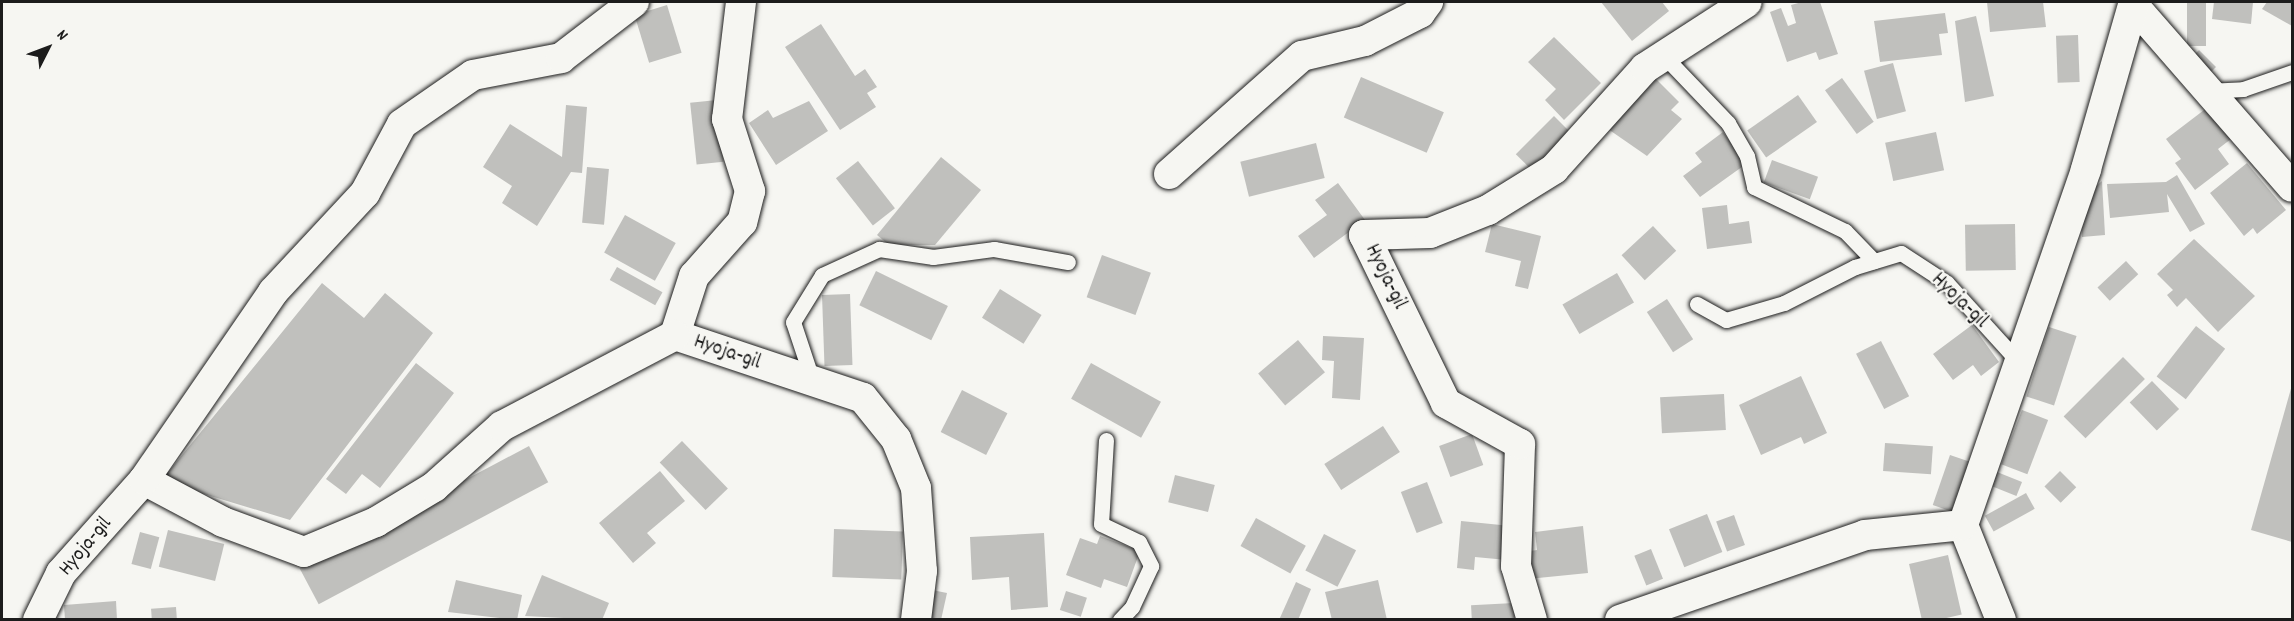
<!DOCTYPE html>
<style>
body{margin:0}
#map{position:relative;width:2294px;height:621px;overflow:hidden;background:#f6f6f2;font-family:Dekko,sans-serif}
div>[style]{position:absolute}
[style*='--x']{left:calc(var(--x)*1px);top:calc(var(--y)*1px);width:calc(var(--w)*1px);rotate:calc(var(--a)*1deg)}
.building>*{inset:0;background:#c0c0bd;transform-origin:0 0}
.roads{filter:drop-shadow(0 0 2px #1c1c1c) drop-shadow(0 0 2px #1c1c1c)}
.service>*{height:15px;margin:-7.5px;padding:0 7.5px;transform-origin:7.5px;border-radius:7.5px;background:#f6f6f2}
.minor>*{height:30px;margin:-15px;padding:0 15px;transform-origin:15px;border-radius:15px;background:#f6f6f2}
span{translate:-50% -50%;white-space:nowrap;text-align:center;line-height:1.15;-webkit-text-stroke:4.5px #f6f6f2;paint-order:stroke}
.street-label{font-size:21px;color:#1c1c1c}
.frame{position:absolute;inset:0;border:3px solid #1c1c1c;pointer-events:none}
.north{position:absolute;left:18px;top:18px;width:60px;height:60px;-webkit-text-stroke:4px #f6f6f2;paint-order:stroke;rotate:48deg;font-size:16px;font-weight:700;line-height:24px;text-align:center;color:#1c1c1c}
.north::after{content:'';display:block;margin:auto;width:21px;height:27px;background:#1c1c1c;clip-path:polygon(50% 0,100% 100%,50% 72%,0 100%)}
</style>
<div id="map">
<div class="building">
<i style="clip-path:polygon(1601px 2px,1662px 2px,1669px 11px,1632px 41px)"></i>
<i style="clip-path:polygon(1802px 2px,1820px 2px,1838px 54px,1819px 60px,1816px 52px,1787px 62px,1770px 12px,1781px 8px,1788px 26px,1796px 23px,1791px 5px)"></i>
<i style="clip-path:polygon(1987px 2px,2043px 2px,2046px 27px,1990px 32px)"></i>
<i style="left:2187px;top:2px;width:19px;height:44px"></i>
<i style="clip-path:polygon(2214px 2px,2253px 2px,2251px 24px,2212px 19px)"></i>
<i style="clip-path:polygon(2267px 2px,2292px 2px,2292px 26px,2262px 9px)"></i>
<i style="left:667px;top:5px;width:50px;height:34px;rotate:73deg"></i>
<i style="clip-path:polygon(1945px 13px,1948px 33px,1939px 34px,1942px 55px,1880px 62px,1874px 21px)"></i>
<i style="clip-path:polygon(1976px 16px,1994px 96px,1965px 102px,1955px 21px)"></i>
<i style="clip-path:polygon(821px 24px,855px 76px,865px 69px,877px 87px,867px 93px,876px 107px,840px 130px,785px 47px)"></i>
<i style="left:2078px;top:35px;width:47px;height:22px;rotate:88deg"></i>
<i style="clip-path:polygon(1554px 37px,1601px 83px,1564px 120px,1545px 100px,1556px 89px,1528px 62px)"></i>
<i style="left:2199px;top:50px;width:24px;height:12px;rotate:45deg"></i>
<i style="left:1893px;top:63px;width:50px;height:30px;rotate:75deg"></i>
<i style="left:1361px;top:77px;width:90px;height:44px;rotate:23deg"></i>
<i style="left:1842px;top:78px;width:54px;height:21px;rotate:54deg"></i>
<i style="clip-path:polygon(1656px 79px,1679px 102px,1671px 110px,1682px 119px,1647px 156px,1608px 129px)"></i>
<i style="left:1798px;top:95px;width:33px;height:62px;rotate:55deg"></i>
<i style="left:717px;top:100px;width:62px;height:27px;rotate:84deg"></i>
<i style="clip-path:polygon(809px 101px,828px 131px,776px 165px,749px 123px,768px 110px,773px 118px)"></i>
<i style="clip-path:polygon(566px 105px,587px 107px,582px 173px,571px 172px,537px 226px,502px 203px,512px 186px,483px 167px,510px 124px,562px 157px)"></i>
<i style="clip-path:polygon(2208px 107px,2231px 139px,2218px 149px,2229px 164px,2195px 190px,2175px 163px,2181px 159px,2166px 139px)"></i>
<i style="left:1554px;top:116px;width:23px;height:54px;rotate:45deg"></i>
<i style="clip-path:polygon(1723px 132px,1746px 164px,1700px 197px,1683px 176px,1702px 162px,1695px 153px)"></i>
<i style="left:1936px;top:132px;width:39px;height:52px;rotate:78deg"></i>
<i style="left:1316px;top:143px;width:36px;height:78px;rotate:76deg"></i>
<i style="clip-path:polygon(941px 157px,981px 190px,935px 245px,889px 245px,877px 235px)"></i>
<i style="left:1772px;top:160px;width:49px;height:24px;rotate:20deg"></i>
<i style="left:858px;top:161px;width:60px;height:28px;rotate:52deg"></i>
<i style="clip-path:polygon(2247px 163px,2286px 210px,2257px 234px,2253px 228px,2244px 236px,2210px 193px)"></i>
<i style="left:587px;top:167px;width:22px;height:56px;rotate:5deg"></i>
<i style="clip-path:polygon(2177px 175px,2205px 224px,2190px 232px,2167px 194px,2169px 212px,2110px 218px,2107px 184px,2166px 182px)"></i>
<i style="clip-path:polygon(2102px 181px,2105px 235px,2082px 237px,2080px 200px)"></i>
<i style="clip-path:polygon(1338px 183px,1365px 220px,1314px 258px,1298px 236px,1327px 215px,1315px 200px)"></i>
<i style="clip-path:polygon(1727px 205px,1729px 224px,1749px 221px,1752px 243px,1707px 249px,1702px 208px)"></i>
<i style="left:625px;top:215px;width:58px;height:43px;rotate:29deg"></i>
<i style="clip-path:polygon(1492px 224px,1541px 236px,1528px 289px,1515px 286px,1521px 261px,1485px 252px)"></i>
<i style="left:2015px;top:224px;width:46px;height:50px;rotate:89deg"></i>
<i style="left:1653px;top:226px;width:34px;height:43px;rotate:47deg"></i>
<i style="clip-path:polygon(2194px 239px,2255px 296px,2218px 332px,2186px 298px,2177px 307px,2167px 295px,2173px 290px,2157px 274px)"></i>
<i style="left:1102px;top:255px;width:52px;height:45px;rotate:20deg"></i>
<i style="left:2126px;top:261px;width:18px;height:39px;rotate:47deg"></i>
<i style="left:617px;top:267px;width:52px;height:15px;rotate:29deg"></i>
<i style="left:876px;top:271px;width:80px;height:38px;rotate:26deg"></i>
<i style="left:1617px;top:273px;width:34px;height:63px;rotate:60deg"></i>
<i style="clip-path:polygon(322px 283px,364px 318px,385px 293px,433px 333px,290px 520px,161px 481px)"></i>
<i style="left:1000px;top:289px;width:49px;height:34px;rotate:32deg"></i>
<i style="left:850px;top:294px;width:71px;height:28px;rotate:88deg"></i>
<i style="left:1667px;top:299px;width:48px;height:24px;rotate:57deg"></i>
<i style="clip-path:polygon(1972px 325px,1999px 362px,1981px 376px,1973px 365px,1953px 380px,1933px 354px)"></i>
<i style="left:2196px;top:326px;width:37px;height:64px;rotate:38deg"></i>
<i style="left:2049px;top:327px;width:29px;height:73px;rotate:18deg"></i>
<i style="clip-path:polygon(1323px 336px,1364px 338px,1360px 400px,1332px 398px,1334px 361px,1322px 360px)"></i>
<i style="left:1298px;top:340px;width:42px;height:52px;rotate:50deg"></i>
<i style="left:1881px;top:341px;width:62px;height:28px;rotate:63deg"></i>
<i style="left:2123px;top:357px;width:31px;height:84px;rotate:45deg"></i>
<i style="clip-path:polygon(416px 363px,454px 393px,380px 488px,362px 474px,346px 494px,326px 479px)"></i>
<i style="left:1091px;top:363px;width:80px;height:41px;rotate:29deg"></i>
<i style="clip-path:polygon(1801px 376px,1827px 433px,1804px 444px,1801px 437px,1761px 455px,1739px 405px)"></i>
<i style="left:2152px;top:381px;width:39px;height:31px;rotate:46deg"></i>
<i style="clip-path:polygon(2292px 385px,2292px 542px,2251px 530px)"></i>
<i style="left:962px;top:390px;width:51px;height:47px;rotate:27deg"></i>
<i style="left:1724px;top:394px;width:36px;height:64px;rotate:87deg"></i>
<i style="left:2022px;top:410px;width:28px;height:58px;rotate:21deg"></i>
<i style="left:1383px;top:426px;width:31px;height:70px;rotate:57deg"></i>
<i style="left:1472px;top:434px;width:33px;height:35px;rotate:70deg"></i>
<i style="left:682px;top:441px;width:66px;height:31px;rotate:46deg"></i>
<i style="left:1885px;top:443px;width:48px;height:28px;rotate:4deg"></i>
<i style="left:529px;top:446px;width:41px;height:260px;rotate:62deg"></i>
<i style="left:1950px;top:455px;width:28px;height:53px;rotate:19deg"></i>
<i style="clip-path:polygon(660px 471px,685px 501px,647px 533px,656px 543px,633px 563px,599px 523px)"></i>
<i style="left:2060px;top:471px;width:23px;height:22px;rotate:45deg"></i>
<i style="left:1997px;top:472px;width:27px;height:15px;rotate:22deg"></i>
<i style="left:1175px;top:475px;width:41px;height:28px;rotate:14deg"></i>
<i style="left:1427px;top:482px;width:44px;height:28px;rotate:69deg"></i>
<i style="left:2026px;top:493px;width:18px;height:47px;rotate:61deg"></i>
<i style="left:1707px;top:514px;width:41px;height:41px;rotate:68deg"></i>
<i style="left:1734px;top:515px;width:32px;height:19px;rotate:70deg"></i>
<i style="left:1256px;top:518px;width:57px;height:32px;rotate:29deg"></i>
<i style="clip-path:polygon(1461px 521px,1511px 526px,1507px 560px,1475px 557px,1474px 570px,1457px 568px)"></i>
<i style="clip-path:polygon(1583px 526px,1588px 573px,1528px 579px,1524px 552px,1537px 550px,1535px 532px)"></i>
<i style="left:834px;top:529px;width:69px;height:48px;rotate:2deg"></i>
<i style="left:168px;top:530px;width:58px;height:38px;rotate:14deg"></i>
<i style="left:140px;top:532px;width:20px;height:33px;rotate:15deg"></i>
<i style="clip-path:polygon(1044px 533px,1048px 607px,1011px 610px,1009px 577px,972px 580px,970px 537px)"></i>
<i style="left:1324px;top:534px;width:36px;height:41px;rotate:27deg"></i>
<i style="clip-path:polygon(1100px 536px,1140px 551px,1127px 587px,1104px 579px,1101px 588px,1066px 575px,1080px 538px,1097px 544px)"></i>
<i style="left:1651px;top:549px;width:32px;height:18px;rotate:68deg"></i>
<i style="left:1948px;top:555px;width:61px;height:40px;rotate:77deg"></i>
<i style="clip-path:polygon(542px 575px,609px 603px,602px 620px,525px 616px)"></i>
<i style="clip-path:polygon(456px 580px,522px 595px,517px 620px,448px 612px)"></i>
<i style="clip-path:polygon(1378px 580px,1387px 620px,1332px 620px,1325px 592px)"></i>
<i style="clip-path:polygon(1296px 582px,1311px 589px,1298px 620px,1279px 620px)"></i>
<i style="clip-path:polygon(932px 590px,947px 593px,941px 620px,927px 620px)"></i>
<i style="left:1066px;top:591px;width:22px;height:20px;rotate:18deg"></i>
<i style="clip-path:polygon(116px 601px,117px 620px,65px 620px,64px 605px)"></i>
<i style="left:1514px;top:603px;width:17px;height:43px;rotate:87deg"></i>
<i style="left:176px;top:607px;width:13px;height:25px;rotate:86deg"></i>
</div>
<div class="roads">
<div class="service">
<i style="--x:1664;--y:56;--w:93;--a:46.3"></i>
<i style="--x:1728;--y:123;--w:38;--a:60"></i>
<i style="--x:1747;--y:156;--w:32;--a:77"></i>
<i style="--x:1754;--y:187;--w:101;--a:25.8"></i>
<i style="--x:1845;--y:231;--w:42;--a:46"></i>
<i style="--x:2207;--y:91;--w:36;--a:-3"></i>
<i style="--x:2243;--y:89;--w:52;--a:-19.1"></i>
<i style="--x:1697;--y:304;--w:33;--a:29"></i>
<i style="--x:1726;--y:320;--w:60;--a:-16.3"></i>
<i style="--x:1784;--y:303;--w:80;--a:-26.9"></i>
<i style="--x:1855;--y:267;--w:48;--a:-16.9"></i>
<i style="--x:1901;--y:253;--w:55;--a:33.1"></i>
<i style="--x:1947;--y:283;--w:103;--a:47.8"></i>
<i style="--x:813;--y:382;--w:63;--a:-108.4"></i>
<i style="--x:793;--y:322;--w:55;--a:-58.3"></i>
<i style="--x:822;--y:275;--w:63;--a:-24.5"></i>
<i style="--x:879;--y:249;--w:55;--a:8.4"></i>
<i style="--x:933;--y:257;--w:62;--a:-7.5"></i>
<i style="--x:994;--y:249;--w:75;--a:10"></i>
<i style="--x:1106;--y:440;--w:84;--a:93.4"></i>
<i style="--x:1101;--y:524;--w:42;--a:25.3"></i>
<i style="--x:1139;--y:542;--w:27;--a:63"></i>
<i style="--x:1151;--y:566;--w:45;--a:114.9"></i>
<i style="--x:1132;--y:607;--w:18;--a:133"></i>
</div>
<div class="minor">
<i style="--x:741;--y:2;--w:118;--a:96.8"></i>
<i style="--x:727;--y:119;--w:76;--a:72.3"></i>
<i style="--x:750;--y:191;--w:32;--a:104"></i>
<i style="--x:742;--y:222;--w:72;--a:131.6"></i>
<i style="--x:694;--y:276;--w:62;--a:107.9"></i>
<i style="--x:675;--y:335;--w:198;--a:18.5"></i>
<i style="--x:863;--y:398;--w:53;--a:51.2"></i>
<i style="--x:896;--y:439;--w:53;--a:67.8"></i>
<i style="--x:916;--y:488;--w:83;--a:85.9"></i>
<i style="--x:922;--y:571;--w:49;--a:97"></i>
<i style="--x:2136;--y:8;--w:237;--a:48.9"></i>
<i style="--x:1169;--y:174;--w:178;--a:-41.6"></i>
<i style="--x:1302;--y:56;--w:65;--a:-13.4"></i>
<i style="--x:1365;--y:41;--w:62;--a:-27"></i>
<i style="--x:1420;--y:13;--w:14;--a:-54"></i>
<i style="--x:144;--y:480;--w:89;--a:28"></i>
<i style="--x:223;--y:522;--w:86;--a:20.3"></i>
<i style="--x:304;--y:552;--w:78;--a:-22.6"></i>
<i style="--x:376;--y:522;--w:68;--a:-31.1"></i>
<i style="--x:434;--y:487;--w:91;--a:-41.9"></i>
<i style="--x:502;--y:426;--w:195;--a:-27.7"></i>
<i style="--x:38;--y:620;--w:52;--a:-63.9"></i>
<i style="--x:61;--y:573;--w:125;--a:-48.3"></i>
<i style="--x:144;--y:480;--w:228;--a:-55.5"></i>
<i style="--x:273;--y:292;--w:135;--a:-47.1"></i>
<i style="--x:365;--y:193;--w:78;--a:-61.8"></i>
<i style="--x:402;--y:124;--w:86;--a:-34.6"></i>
<i style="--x:473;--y:75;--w:90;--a:-10.9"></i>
<i style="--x:561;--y:58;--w:92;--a:-37.5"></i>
<i style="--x:1532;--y:620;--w:56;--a:-106.5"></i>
<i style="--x:1516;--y:566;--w:122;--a:-88.1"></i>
<i style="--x:1520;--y:444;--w:85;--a:-151"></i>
<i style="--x:1446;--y:403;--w:187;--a:-116"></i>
<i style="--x:1364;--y:235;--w:66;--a:-1.7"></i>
<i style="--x:1430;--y:233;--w:62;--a:-21.6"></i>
<i style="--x:1488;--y:210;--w:78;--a:-31.8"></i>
<i style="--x:1554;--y:169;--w:136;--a:-48"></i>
<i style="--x:1645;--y:68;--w:121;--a:-32.9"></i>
<i style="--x:1620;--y:620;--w:259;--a:-19.1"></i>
<i style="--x:1865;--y:535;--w:99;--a:-5.8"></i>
<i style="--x:2001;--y:620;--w:102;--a:-111.8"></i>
<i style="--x:1963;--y:525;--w:377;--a:-70.9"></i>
<i style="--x:2086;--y:169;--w:174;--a:-74"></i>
</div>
</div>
<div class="street-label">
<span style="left:1385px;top:277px;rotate:64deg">Hyoja-gil</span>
<span style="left:1959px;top:301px;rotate:44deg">Hyoja-gil</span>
<span style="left:727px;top:353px;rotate:19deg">Hyoja-gil</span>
<span style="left:86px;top:547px;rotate:-50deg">Hyoja-gil</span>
</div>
<div class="frame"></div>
<div class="north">N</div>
</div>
